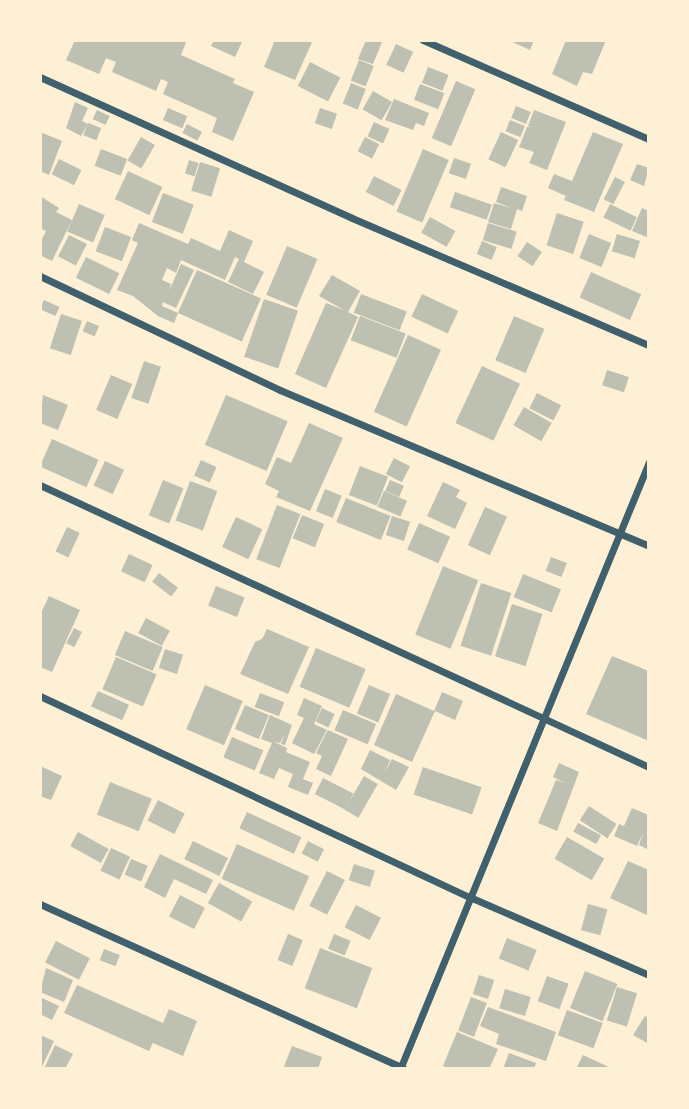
<!DOCTYPE html>
<style>
body{margin:0}
#map{position:relative;width:689px;height:1109px;overflow:hidden;background:#fdf0d5;font-family:"Fira Sans",sans-serif}
div>[style]{position:absolute}
[style*='--x']{left:calc(var(--x)*1px);top:calc(var(--y)*1px);width:calc(var(--w)*1px);rotate:calc(var(--a)*1deg)}
.building>*{inset:0;background:#bec0b2;transform-origin:0 0}
.minor>*{height:7px;margin:-3.5px;padding:0 3.5px;transform-origin:3.5px;border-radius:3.5px;background:#3f606c}
span{translate:-50% -50%;white-space:nowrap;text-align:center;line-height:1.15;-webkit-text-stroke:5px #fdf0d5;paint-order:stroke}
.frame{position:absolute;inset:0;border:42px solid #fdf0d5;pointer-events:none}
</style>
<div id="map">
<div class="building">
<i style="clip-path:polygon(75px 40px,187px 40px,181px 55px,235px 79px,233px 83px,254px 92px,233px 141px,212px 132px,217px 118px,163px 94px,168px 82px,161px 79px,156px 91px,112px 72px,116px 62px,106px 58px,99px 74px,66px 60px)"></i>
<i style="clip-path:polygon(214px 40px,238px 40px,242px 42px,235px 57px,211px 46px)"></i>
<i style="clip-path:polygon(275px 40px,313px 40px,295px 80px,264px 67px)"></i>
<i style="clip-path:polygon(366px 40px,382px 42px,373px 64px,358px 59px)"></i>
<i style="clip-path:polygon(508px 40px,534px 40px,530px 50px)"></i>
<i style="clip-path:polygon(566px 40px,606px 40px,592px 74px,583px 72px,577px 86px,552px 74px)"></i>
<i style="left:396px;top:44px;width:19px;height:23px;rotate:25deg"></i>
<i style="left:359px;top:60px;width:16px;height:22px;rotate:22deg"></i>
<i style="left:310px;top:62px;width:34px;height:27px;rotate:27deg"></i>
<i style="left:428px;top:67px;width:22px;height:17px;rotate:21deg"></i>
<i style="left:456px;top:81px;width:21px;height:62px;rotate:23deg"></i>
<i style="left:351px;top:83px;width:16px;height:22px;rotate:22deg"></i>
<i style="left:420px;top:84px;width:26px;height:17px;rotate:21deg"></i>
<i style="left:373px;top:91px;width:22px;height:21px;rotate:30deg"></i>
<i style="clip-path:polygon(394px 99px,429px 113px,424px 126px,416px 123px,413px 130px,385px 120px)"></i>
<i style="clip-path:polygon(75px 102px,88px 108px,82px 121px,88px 124px,81px 136px,66px 128px)"></i>
<i style="left:516px;top:106px;width:16px;height:13px;rotate:22deg"></i>
<i style="left:168px;top:108px;width:21px;height:13px;rotate:23deg"></i>
<i style="left:320px;top:108px;width:18px;height:16px;rotate:19deg"></i>
<i style="left:97px;top:110px;width:14px;height:10px;rotate:25deg"></i>
<i style="clip-path:polygon(534px 110px,566px 122px,547px 170px,529px 163px,534px 152px,519px 147px,527px 127px,531px 127px,528px 126px)"></i>
<i style="left:510px;top:120px;width:16px;height:12px;rotate:22deg"></i>
<i style="left:374px;top:122px;width:17px;height:16px;rotate:24deg"></i>
<i style="left:88px;top:123px;width:14px;height:13px;rotate:21deg"></i>
<i style="left:187px;top:124px;width:17px;height:10px;rotate:28deg"></i>
<i style="clip-path:polygon(40px 132px,62px 141px,49px 175px,40px 171px)"></i>
<i style="left:501px;top:132px;width:19px;height:30px;rotate:25deg"></i>
<i style="clip-path:polygon(593px 132px,623px 144px,594px 212px,564px 200px,566px 196px,548px 188px,554px 174px,572px 181px)"></i>
<i style="left:141px;top:137px;width:16px;height:27px;rotate:30deg"></i>
<i style="left:365px;top:137px;width:16px;height:16px;rotate:27deg"></i>
<i style="left:101px;top:149px;width:28px;height:18px;rotate:21deg"></i>
<i style="left:423px;top:149px;width:28px;height:68px;rotate:23deg"></i>
<i style="left:454px;top:158px;width:18px;height:16px;rotate:19deg"></i>
<i style="left:59px;top:159px;width:25px;height:17px;rotate:26deg"></i>
<i style="left:189px;top:160px;width:10px;height:14px;rotate:17deg"></i>
<i style="left:200px;top:162px;width:21px;height:30px;rotate:17deg"></i>
<i style="clip-path:polygon(637px 164px,649px 168px,644px 186px,630px 180px)"></i>
<i style="left:128px;top:171px;width:38px;height:31px;rotate:25deg"></i>
<i style="left:374px;top:176px;width:31px;height:18px;rotate:27deg"></i>
<i style="left:615px;top:177px;width:11px;height:25px;rotate:27deg"></i>
<i style="clip-path:polygon(501px 187px,527px 196px,522px 211px,517px 209px,511px 229px,488px 222px,494px 203px,511px 208px,496px 202px)"></i>
<i style="left:455px;top:192px;width:39px;height:16px;rotate:19deg"></i>
<i style="left:163px;top:193px;width:33px;height:31px;rotate:21deg"></i>
<i style="clip-path:polygon(40px 196px,59px 208px,56px 212px,72px 220px,52px 261px,40px 255px,40px 243px,46px 231px,40px 228px)"></i>
<i style="left:79px;top:204px;width:28px;height:30px;rotate:23deg"></i>
<i style="left:610px;top:204px;width:30px;height:15px;rotate:26deg"></i>
<i style="clip-path:polygon(642px 208px,649px 211px,649px 238px,632px 231px)"></i>
<i style="left:557px;top:213px;width:28px;height:34px;rotate:18deg"></i>
<i style="left:430px;top:217px;width:29px;height:18px;rotate:29deg"></i>
<i style="clip-path:polygon(139px 223px,188px 244px,191px 238px,220px 251px,229px 230px,253px 241px,244px 262px,264px 272px,253px 294px,228px 282px,239px 259px,235px 257px,225px 280px,181px 260px,176px 273px,167px 268px,162px 280px,171px 284px,169px 291px,181px 264px,194px 270px,176px 308px,163px 302px,162px 306px,178px 313px,174px 323px,158px 316px,133px 296px,117px 290px,138px 243px,132px 240px)"></i>
<i style="left:488px;top:223px;width:30px;height:18px;rotate:17deg"></i>
<i style="left:105px;top:227px;width:28px;height:26px;rotate:21deg"></i>
<i style="left:589px;top:234px;width:24px;height:26px;rotate:22deg"></i>
<i style="left:617px;top:234px;width:24px;height:18px;rotate:17deg"></i>
<i style="left:69px;top:235px;width:20px;height:24px;rotate:27deg"></i>
<i style="left:482px;top:241px;width:16px;height:14px;rotate:22deg"></i>
<i style="left:527px;top:242px;width:18px;height:17px;rotate:34deg"></i>
<i style="left:287px;top:246px;width:33px;height:53px;rotate:23deg"></i>
<i style="left:86px;top:257px;width:37px;height:23px;rotate:26deg"></i>
<i style="left:197px;top:270px;width:70px;height:47px;rotate:24deg"></i>
<i style="left:591px;top:272px;width:55px;height:28px;rotate:24deg"></i>
<i style="clip-path:polygon(332px 275px,360px 291px,348px 312px,358px 317px,326px 388px,295px 374px,326px 303px,344px 310px,319px 296px)"></i>
<i style="left:361px;top:294px;width:49px;height:20px;rotate:21deg"></i>
<i style="left:422px;top:294px;width:40px;height:25px;rotate:25deg"></i>
<i style="left:264px;top:299px;width:36px;height:61px;rotate:19deg"></i>
<i style="left:44px;top:300px;width:17px;height:10px;rotate:24deg"></i>
<i style="left:61px;top:314px;width:22px;height:36px;rotate:18deg"></i>
<i style="left:360px;top:316px;width:49px;height:26px;rotate:21deg"></i>
<i style="left:514px;top:316px;width:33px;height:48px;rotate:23deg"></i>
<i style="left:87px;top:321px;width:13px;height:11px;rotate:23deg"></i>
<i style="left:408px;top:335px;width:36px;height:84px;rotate:24deg"></i>
<i style="left:144px;top:361px;width:18px;height:39px;rotate:19deg"></i>
<i style="left:482px;top:366px;width:42px;height:63px;rotate:25deg"></i>
<i style="left:607px;top:370px;width:23px;height:16px;rotate:18deg"></i>
<i style="left:111px;top:375px;width:23px;height:38px;rotate:23deg"></i>
<i style="left:537px;top:393px;width:27px;height:17px;rotate:27deg"></i>
<i style="clip-path:polygon(43px 395px,68px 405px,58px 430px,40px 423px)"></i>
<i style="left:226px;top:395px;width:67px;height:54px;rotate:23deg"></i>
<i style="left:524px;top:407px;width:32px;height:21px;rotate:30deg"></i>
<i style="clip-path:polygon(309px 423px,343px 438px,310px 511px,276px 497px,279px 491px,265px 484px,277px 457px,291px 463px)"></i>
<i style="left:52px;top:439px;width:51px;height:30px;rotate:24deg"></i>
<i style="left:394px;top:458px;width:18px;height:18px;rotate:27deg"></i>
<i style="left:201px;top:460px;width:17px;height:17px;rotate:24deg"></i>
<i style="left:105px;top:461px;width:21px;height:27px;rotate:25deg"></i>
<i style="left:360px;top:466px;width:30px;height:31px;rotate:21deg"></i>
<i style="left:163px;top:480px;width:22px;height:38px;rotate:22deg"></i>
<i style="left:390px;top:480px;width:15px;height:12px;rotate:23deg"></i>
<i style="left:190px;top:481px;width:29px;height:42px;rotate:20deg"></i>
<i style="clip-path:polygon(443px 482px,460px 490px,456px 497px,467px 503px,455px 529px,427px 516px)"></i>
<i style="left:325px;top:489px;width:18px;height:24px;rotate:22deg"></i>
<i style="left:384px;top:491px;width:25px;height:17px;rotate:23deg"></i>
<i style="left:346px;top:498px;width:48px;height:26px;rotate:22deg"></i>
<i style="left:277px;top:505px;width:25px;height:58px;rotate:21deg"></i>
<i style="left:485px;top:507px;width:24px;height:42px;rotate:24deg"></i>
<i style="left:302px;top:515px;width:24px;height:25px;rotate:22deg"></i>
<i style="left:392px;top:516px;width:19px;height:20px;rotate:18deg"></i>
<i style="left:236px;top:517px;width:29px;height:33px;rotate:25deg"></i>
<i style="left:419px;top:523px;width:34px;height:29px;rotate:24deg"></i>
<i style="left:67px;top:527px;width:14px;height:27px;rotate:25deg"></i>
<i style="left:129px;top:554px;width:26px;height:19px;rotate:25deg"></i>
<i style="left:551px;top:557px;width:17px;height:15px;rotate:21deg"></i>
<i style="left:443px;top:566px;width:38px;height:74px;rotate:22deg"></i>
<i style="left:159px;top:573px;width:24px;height:11px;rotate:38deg"></i>
<i style="left:523px;top:574px;width:41px;height:25px;rotate:22deg"></i>
<i style="left:481px;top:583px;width:32px;height:66px;rotate:18deg"></i>
<i style="left:216px;top:586px;width:31px;height:21px;rotate:22deg"></i>
<i style="clip-path:polygon(49px 596px,80px 610px,52px 672px,40px 667px,40px 615px)"></i>
<i style="left:512px;top:604px;width:32px;height:55px;rotate:18deg"></i>
<i style="left:146px;top:618px;width:27px;height:17px;rotate:28deg"></i>
<i style="left:74px;top:628px;width:9px;height:17px;rotate:27deg"></i>
<i style="clip-path:polygon(267px 629px,309px 647px,288px 694px,240px 674px,255px 642px,262px 639px)"></i>
<i style="left:125px;top:631px;width:41px;height:26px;rotate:23deg"></i>
<i style="left:316px;top:648px;width:54px;height:42px;rotate:23deg"></i>
<i style="left:165px;top:649px;width:19px;height:20px;rotate:18deg"></i>
<i style="clip-path:polygon(612px 656px,649px 671px,649px 741px,586px 714px)"></i>
<i style="left:116px;top:657px;width:44px;height:35px;rotate:23deg"></i>
<i style="left:205px;top:685px;width:41px;height:48px;rotate:23deg"></i>
<i style="left:369px;top:685px;width:23px;height:31px;rotate:23deg"></i>
<i style="left:98px;top:691px;width:34px;height:17px;rotate:24deg"></i>
<i style="clip-path:polygon(442px 692px,463px 701px,455px 720px,435px 711px,412px 762px,374px 745px,396px 694px,434px 711px)"></i>
<i style="left:260px;top:693px;width:26px;height:15px;rotate:21deg"></i>
<i style="clip-path:polygon(304px 698px,322px 706px,314px 724px,327px 730px,314px 754px,292px 743px,304px 718px,297px 715px)"></i>
<i style="left:245px;top:705px;width:26px;height:26px;rotate:23deg"></i>
<i style="left:322px;top:708px;width:14px;height:15px;rotate:25deg"></i>
<i style="left:343px;top:710px;width:36px;height:22px;rotate:23deg"></i>
<i style="clip-path:polygon(270px 715px,292px 725px,285px 745px,281px 744px,285px 733px,280px 743px,274px 742px,287px 748px,286px 752px,310px 762px,303px 779px,313px 783px,308px 795px,288px 787px,293px 774px,279px 768px,274px 779px,259px 773px,272px 743px,261px 739px)"></i>
<i style="clip-path:polygon(328px 730px,348px 739px,331px 776px,316px 769px,322px 756px,316px 753px)"></i>
<i style="left:232px;top:737px;width:34px;height:22px;rotate:23deg"></i>
<i style="clip-path:polygon(370px 750px,390px 760px,385px 772px,392px 759px,409px 767px,396px 790px,361px 769px)"></i>
<i style="clip-path:polygon(559px 763px,579px 772px,557px 831px,538px 823px,556px 780px,565px 783px,553px 777px)"></i>
<i style="clip-path:polygon(40px 766px,62px 776px,51px 800px,40px 796px)"></i>
<i style="left:423px;top:767px;width:62px;height:29px;rotate:19deg"></i>
<i style="left:364px;top:776px;width:16px;height:39px;rotate:30deg"></i>
<i style="left:323px;top:778px;width:34px;height:18px;rotate:27deg"></i>
<i style="left:110px;top:782px;width:45px;height:35px;rotate:22deg"></i>
<i style="left:158px;top:800px;width:30px;height:23px;rotate:27deg"></i>
<i style="left:589px;top:806px;width:33px;height:17px;rotate:33deg"></i>
<i style="clip-path:polygon(632px 808px,649px 815px,649px 850px,639px 845px,643px 833px,637px 846px,614px 836px,619px 824px,624px 826px)"></i>
<i style="left:247px;top:812px;width:60px;height:18px;rotate:25deg"></i>
<i style="left:578px;top:823px;width:26px;height:10px;rotate:28deg"></i>
<i style="left:78px;top:832px;width:35px;height:16px;rotate:29deg"></i>
<i style="left:567px;top:837px;width:43px;height:25px;rotate:30deg"></i>
<i style="left:193px;top:841px;width:39px;height:20px;rotate:26deg"></i>
<i style="left:308px;top:841px;width:18px;height:14px;rotate:27deg"></i>
<i style="left:237px;top:844px;width:79px;height:38px;rotate:24deg"></i>
<i style="left:111px;top:848px;width:21px;height:25px;rotate:25deg"></i>
<i style="clip-path:polygon(160px 854px,213px 880px,206px 894px,174px 879px,165px 898px,144px 887px)"></i>
<i style="left:131px;top:859px;width:18px;height:17px;rotate:22deg"></i>
<i style="clip-path:polygon(628px 861px,649px 870px,649px 916px,610px 898px)"></i>
<i style="left:354px;top:864px;width:22px;height:17px;rotate:18deg"></i>
<i style="left:327px;top:871px;width:20px;height:39px;rotate:27deg"></i>
<i style="left:219px;top:883px;width:38px;height:23px;rotate:29deg"></i>
<i style="left:180px;top:895px;width:28px;height:24px;rotate:27deg"></i>
<i style="left:588px;top:904px;width:20px;height:27px;rotate:15deg"></i>
<i style="left:356px;top:905px;width:28px;height:25px;rotate:27deg"></i>
<i style="left:288px;top:934px;width:16px;height:28px;rotate:22deg"></i>
<i style="left:334px;top:934px;width:18px;height:16px;rotate:22deg"></i>
<i style="left:507px;top:938px;width:32px;height:22px;rotate:22deg"></i>
<i style="left:56px;top:941px;width:38px;height:24px;rotate:27deg"></i>
<i style="left:320px;top:948px;width:56px;height:43px;rotate:21deg"></i>
<i style="left:104px;top:949px;width:17px;height:12px;rotate:21deg"></i>
<i style="clip-path:polygon(46px 968px,73px 980px,64px 1002px,40px 992px)"></i>
<i style="left:585px;top:971px;width:35px;height:40px;rotate:22deg"></i>
<i style="left:479px;top:975px;width:16px;height:20px;rotate:18deg"></i>
<i style="left:547px;top:976px;width:23px;height:27px;rotate:20deg"></i>
<i style="clip-path:polygon(77px 985px,163px 1023px,169px 1009px,197px 1021px,183px 1056px,153px 1043px,149px 1051px,64px 1013px)"></i>
<i style="left:617px;top:987px;width:21px;height:35px;rotate:17deg"></i>
<i style="left:505px;top:989px;width:27px;height:20px;rotate:17deg"></i>
<i style="clip-path:polygon(40px 997px,59px 1006px,52px 1020px,40px 1014px)"></i>
<i style="left:471px;top:997px;width:17px;height:36px;rotate:21deg"></i>
<i style="clip-path:polygon(488px 1007px,556px 1032px,546px 1061px,496px 1044px,499px 1034px,480px 1026px)"></i>
<i style="left:567px;top:1010px;width:38px;height:27px;rotate:20deg"></i>
<i style="clip-path:polygon(645px 1016px,649px 1018px,649px 1044px,633px 1035px)"></i>
<i style="clip-path:polygon(457px 1032px,498px 1049px,489px 1069px,451px 1069px,443px 1066px)"></i>
<i style="clip-path:polygon(40px 1035px,54px 1041px,41px 1069px,40px 1069px)"></i>
<i style="clip-path:polygon(55px 1045px,73px 1054px,65px 1069px,44px 1069px)"></i>
<i style="clip-path:polygon(292px 1046px,322px 1057px,318px 1069px,283px 1069px)"></i>
<i style="clip-path:polygon(509px 1053px,536px 1063px,534px 1069px,503px 1069px)"></i>
<i style="clip-path:polygon(583px 1055px,613px 1069px,576px 1069px)"></i>
</div>
<div class="minor">
<i style="--x:423;--y:40;--w:247;--a:23.7"></i>
<i style="--x:40;--y:77;--w:342;--a:24.3"></i>
<i style="--x:352;--y:218;--w:323;--a:23.2"></i>
<i style="--x:40;--y:276;--w:266;--a:25.4"></i>
<i style="--x:280;--y:390;--w:401;--a:22.9"></i>
<i style="--x:40;--y:485;--w:671;--a:24.85"></i>
<i style="--x:40;--y:696;--w:477;--a:25.1"></i>
<i style="--x:472;--y:898;--w:193;--a:23.5"></i>
<i style="--x:40;--y:904;--w:398;--a:24.3"></i>
<i style="--x:400;--y:1069;--w:656;--a:-67.7"></i>
</div>
<div class="frame"></div>
</div>
